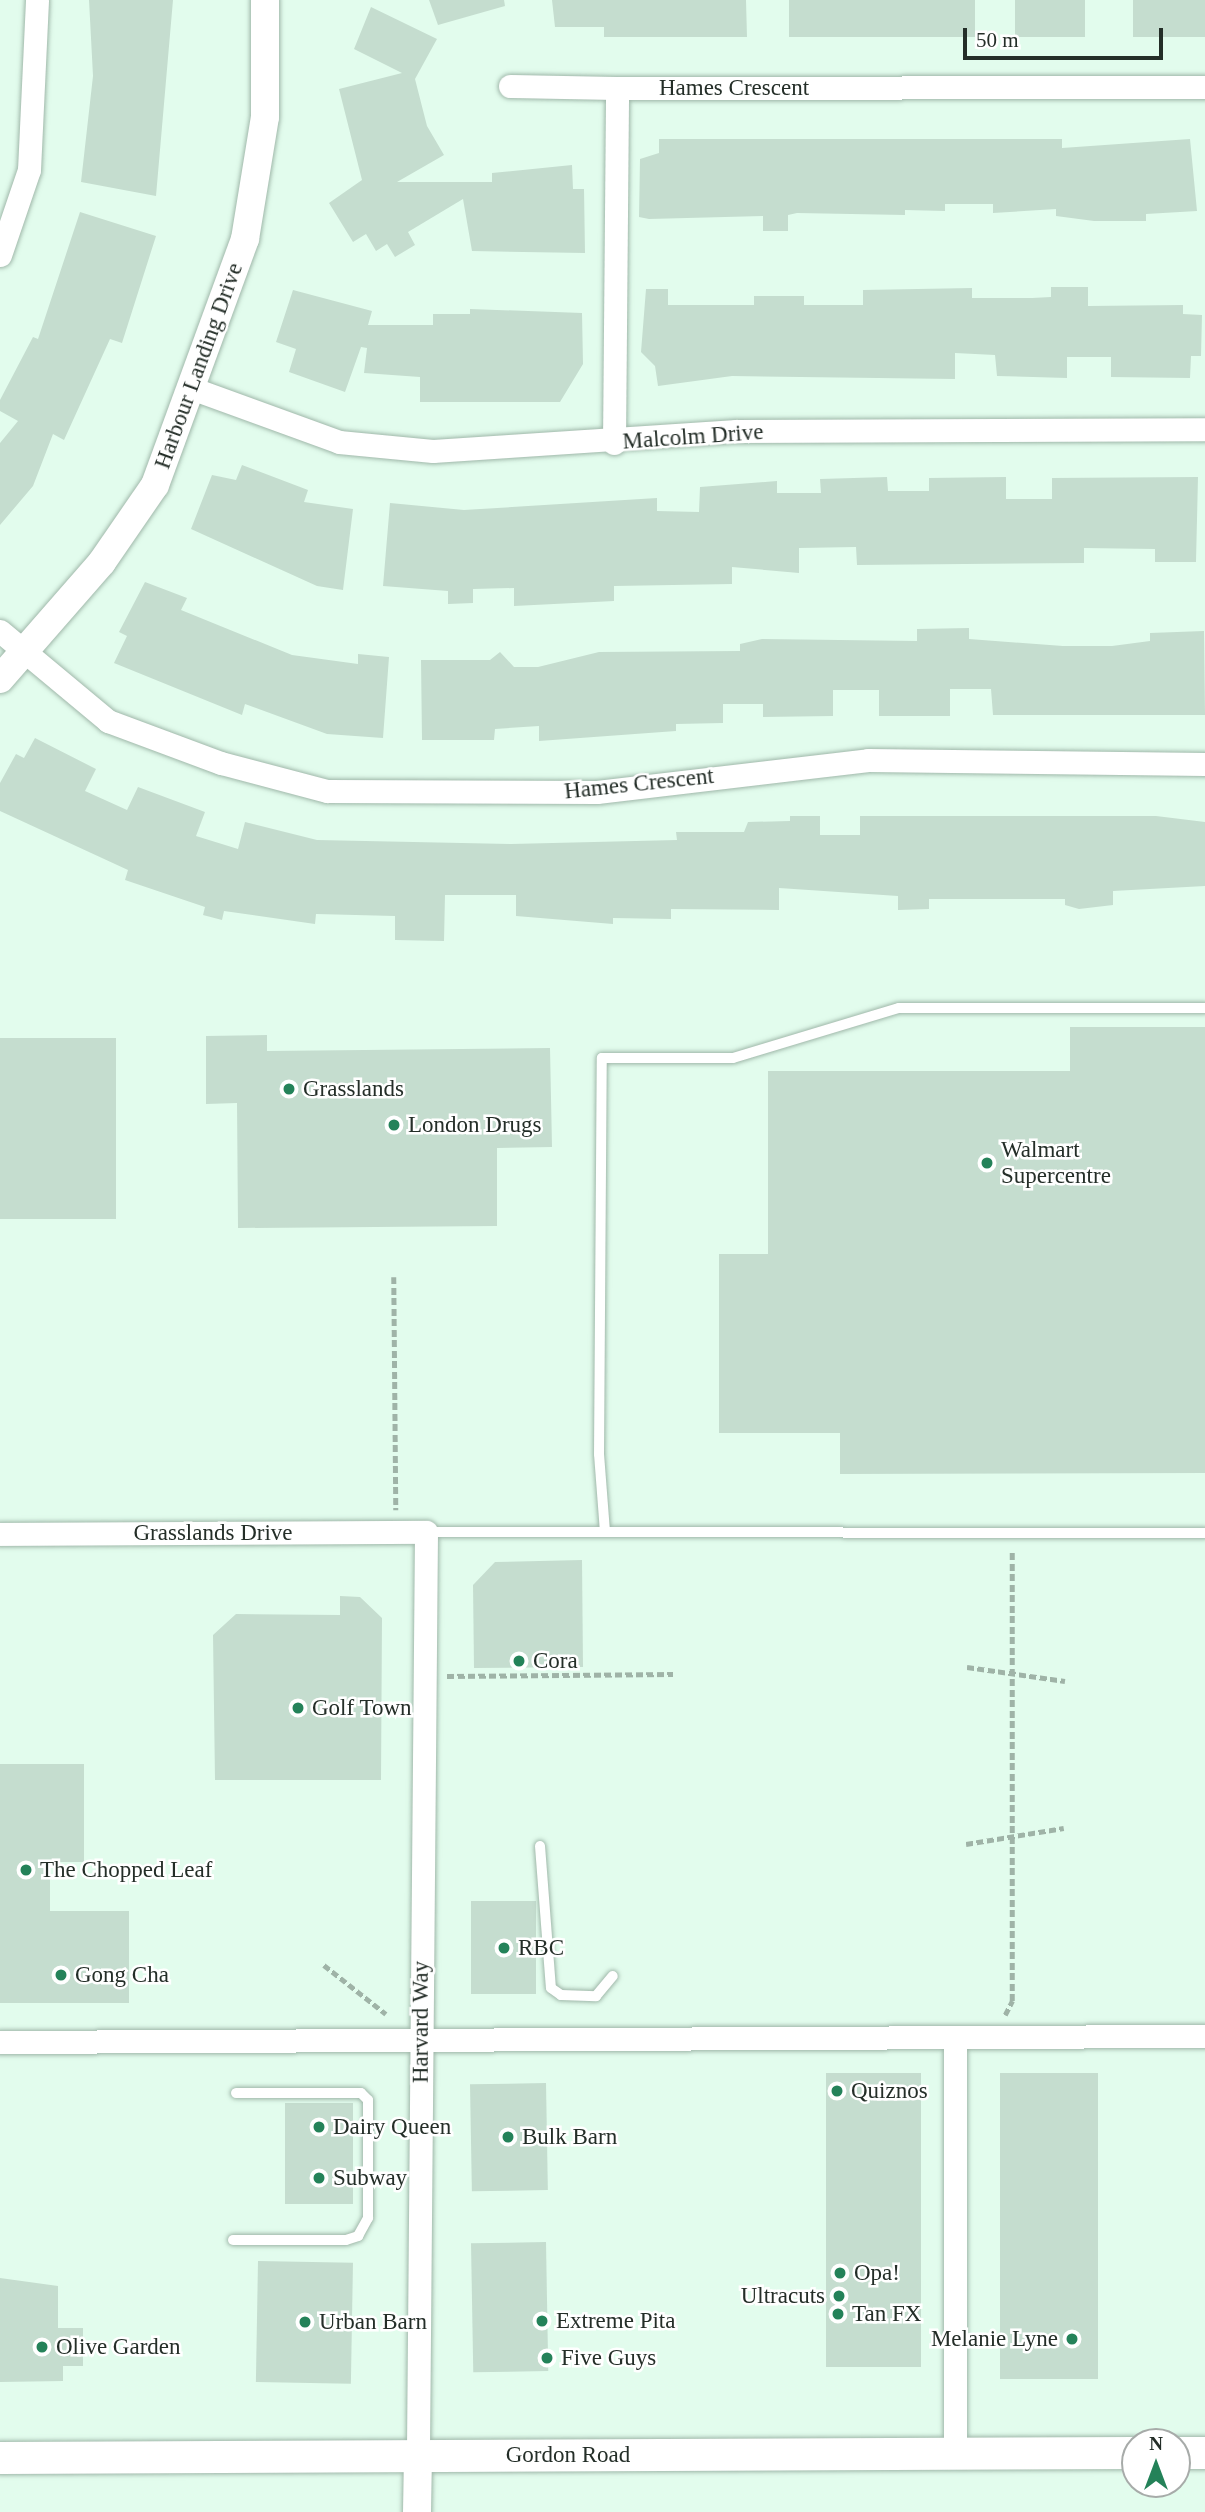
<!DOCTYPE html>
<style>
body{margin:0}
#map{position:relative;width:1205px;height:2512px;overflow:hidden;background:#e2fced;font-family:Georgia,serif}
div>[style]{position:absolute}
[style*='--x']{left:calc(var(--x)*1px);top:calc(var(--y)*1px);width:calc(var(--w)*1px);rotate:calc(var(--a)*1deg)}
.building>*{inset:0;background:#c5ddcf;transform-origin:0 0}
.path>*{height:4.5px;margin-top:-2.25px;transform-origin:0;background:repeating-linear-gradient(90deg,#9fb3a7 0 7px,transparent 0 10.5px)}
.roads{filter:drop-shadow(0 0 2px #a0b8aa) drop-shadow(0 0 2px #a0b8aa)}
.service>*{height:10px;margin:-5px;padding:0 5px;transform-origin:5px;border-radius:5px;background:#fff}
.minor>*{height:23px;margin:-11.5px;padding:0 11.5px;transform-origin:11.5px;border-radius:11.5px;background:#fff}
.tertiary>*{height:28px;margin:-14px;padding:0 14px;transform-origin:14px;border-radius:14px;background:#fff}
.secondary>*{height:32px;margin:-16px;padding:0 16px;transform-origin:16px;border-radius:16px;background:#fff}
.dots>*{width:19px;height:19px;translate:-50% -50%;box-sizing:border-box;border:4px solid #fff;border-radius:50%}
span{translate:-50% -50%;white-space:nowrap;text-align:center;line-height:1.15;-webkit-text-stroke:5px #fff;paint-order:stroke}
.street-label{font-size:23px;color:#242e28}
.poi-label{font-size:23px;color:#242e28}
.left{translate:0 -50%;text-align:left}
.right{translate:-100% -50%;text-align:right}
.north{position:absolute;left:1121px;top:2428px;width:70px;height:70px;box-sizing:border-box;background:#fff;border:2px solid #a7aba9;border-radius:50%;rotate:0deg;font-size:19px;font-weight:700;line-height:28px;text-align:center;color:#242e28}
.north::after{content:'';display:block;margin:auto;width:24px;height:32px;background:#248259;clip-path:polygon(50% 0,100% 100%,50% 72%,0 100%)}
.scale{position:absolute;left:963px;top:28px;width:200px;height:32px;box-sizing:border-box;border:4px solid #242e28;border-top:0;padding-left:9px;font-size:21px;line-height:24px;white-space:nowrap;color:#242e28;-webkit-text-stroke:5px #fff;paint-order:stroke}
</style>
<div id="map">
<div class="building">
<i style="clip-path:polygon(89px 0,173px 0,156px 196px,81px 182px,93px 76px)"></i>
<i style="clip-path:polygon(429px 0,504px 0,505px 6px,438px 25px)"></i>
<i style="clip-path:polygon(552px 0,746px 0,747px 37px,604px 37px,604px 27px,555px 27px)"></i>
<i style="left:789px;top:0;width:186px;height:37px"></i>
<i style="left:1015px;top:0;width:70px;height:37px"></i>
<i style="left:1133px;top:0;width:72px;height:37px"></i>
<i style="clip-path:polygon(371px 7px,437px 39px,415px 79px,427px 126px,444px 155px,397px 182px,492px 182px,492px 173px,572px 165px,573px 189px,584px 189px,585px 253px,472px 251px,463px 199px,408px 232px,415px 245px,395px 257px,387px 244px,376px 251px,366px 234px,353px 242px,329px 203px,362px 180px,339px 89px,402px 73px,354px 49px)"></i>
<i style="clip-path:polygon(659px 139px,1062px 139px,1062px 148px,1190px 139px,1197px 211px,1146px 214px,1146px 221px,1094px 221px,1056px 216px,1056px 209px,993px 213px,993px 204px,945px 204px,945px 211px,905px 210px,905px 215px,797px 213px,788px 215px,788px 231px,763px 231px,763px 216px,649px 219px,639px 217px,640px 159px,659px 153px)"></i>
<i style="clip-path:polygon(80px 212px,156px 236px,122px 343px,110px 339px,64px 440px,53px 434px,33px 486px,0 525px,0 443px,18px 421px,0 411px,0 400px,33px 337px,38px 339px)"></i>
<i style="clip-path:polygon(1051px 287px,1088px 287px,1088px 306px,1183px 305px,1183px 314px,1202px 315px,1201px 356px,1191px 356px,1190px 378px,1111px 377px,1111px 357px,1067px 357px,1067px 378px,997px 376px,995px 355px,955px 353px,955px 379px,732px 376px,658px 386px,655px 366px,641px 352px,646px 289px,668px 289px,668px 305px,754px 305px,754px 296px,804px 296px,804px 305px,863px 305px,863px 290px,972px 288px,972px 298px,1032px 298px,1051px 297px)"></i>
<i style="clip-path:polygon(293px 290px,372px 311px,368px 325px,433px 325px,433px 314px,470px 314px,470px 309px,582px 313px,583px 364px,560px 402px,420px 402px,420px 377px,364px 373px,367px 348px,361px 347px,345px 392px,289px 372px,296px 349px,276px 342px)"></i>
<i style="clip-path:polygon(242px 465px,308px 490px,304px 502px,353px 509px,343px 590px,317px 586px,191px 529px,212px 475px,236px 480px)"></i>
<i style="clip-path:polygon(887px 477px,888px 491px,929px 491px,929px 478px,1006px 477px,1006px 499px,1052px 499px,1052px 478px,1198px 477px,1196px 562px,1155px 562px,1155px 549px,1084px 548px,1084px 563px,857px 565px,856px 547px,799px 548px,799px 573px,732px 567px,732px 584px,614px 586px,614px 601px,514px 606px,514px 588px,473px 589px,473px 603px,448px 604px,448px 591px,383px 586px,390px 503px,464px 510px,657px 498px,657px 511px,699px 512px,700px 487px,777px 481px,777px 493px,821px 493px,820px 479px)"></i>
<i style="clip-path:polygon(145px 582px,187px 598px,181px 610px,292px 655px,358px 664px,358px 654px,389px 657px,383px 738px,327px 734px,245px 704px,242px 715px,114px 663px,127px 636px,119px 632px)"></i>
<i style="clip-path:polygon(969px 628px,969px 639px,1063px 646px,1112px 646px,1150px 641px,1150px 633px,1204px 631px,1205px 715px,993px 715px,991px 689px,950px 689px,950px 716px,879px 716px,879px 690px,833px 690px,833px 716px,763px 717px,763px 704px,723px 704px,723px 723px,676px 724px,676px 731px,539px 741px,539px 726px,495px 729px,494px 740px,422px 740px,421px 660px,490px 660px,500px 652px,514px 667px,538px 667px,599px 652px,740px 651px,740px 644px,762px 639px,917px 641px,917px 629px)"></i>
<i style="clip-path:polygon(35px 738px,96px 769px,85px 791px,127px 810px,138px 787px,205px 812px,196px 836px,238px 849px,245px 822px,317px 840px,511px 844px,677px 840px,676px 832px,744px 832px,748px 822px,790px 821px,790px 816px,820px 816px,820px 835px,860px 835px,860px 816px,1156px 816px,1205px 822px,1205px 886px,1113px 891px,1113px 905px,1079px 909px,1065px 905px,1065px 899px,929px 899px,929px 909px,898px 910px,898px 896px,779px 888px,779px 910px,671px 909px,671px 919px,613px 918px,613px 924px,516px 916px,516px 895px,445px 895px,444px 941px,395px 940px,395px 916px,316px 914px,315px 924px,224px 911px,222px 920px,203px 915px,205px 907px,125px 880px,128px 870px,0 811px,0 783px,16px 754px,24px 758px)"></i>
<i style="clip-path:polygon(1070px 1027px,1205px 1027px,1205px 1473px,840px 1474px,840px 1433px,719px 1433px,719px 1254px,768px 1254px,768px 1071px,1070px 1071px)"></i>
<i style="clip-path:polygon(267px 1035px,267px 1051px,550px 1048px,552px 1147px,497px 1148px,497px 1226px,238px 1228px,237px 1103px,206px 1104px,206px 1036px)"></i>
<i style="left:0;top:1038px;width:116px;height:181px"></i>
<i style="clip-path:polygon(582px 1560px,583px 1667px,474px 1668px,473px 1585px,495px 1562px)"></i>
<i style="clip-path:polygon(340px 1596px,360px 1597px,382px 1618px,381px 1780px,215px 1780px,213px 1635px,236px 1614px,340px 1615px)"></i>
<i style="clip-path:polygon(0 1764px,84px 1764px,84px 1862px,50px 1862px,50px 1911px,129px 1911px,129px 2003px,0 2003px)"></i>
<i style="left:471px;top:1901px;width:65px;height:93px"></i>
<i style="left:826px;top:2073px;width:95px;height:294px"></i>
<i style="left:1098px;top:2073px;width:306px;height:98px;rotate:90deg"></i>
<i style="left:546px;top:2083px;width:107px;height:76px;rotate:89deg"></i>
<i style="left:353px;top:2103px;width:101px;height:68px;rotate:90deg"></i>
<i style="left:546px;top:2242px;width:129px;height:75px;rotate:89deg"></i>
<i style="left:258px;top:2261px;width:95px;height:121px;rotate:1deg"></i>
<i style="clip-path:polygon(0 2278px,58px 2286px,58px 2328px,83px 2328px,83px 2366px,63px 2366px,63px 2381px,0 2382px)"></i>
</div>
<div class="path">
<i style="--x:394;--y:1277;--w:233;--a:89.5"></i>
<i style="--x:967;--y:1667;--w:99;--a:8.1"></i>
<i style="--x:447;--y:1676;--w:226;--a:-0.5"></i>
<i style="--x:966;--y:1844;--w:99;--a:-9.3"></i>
<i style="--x:324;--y:1965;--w:79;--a:38.3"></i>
<i style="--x:1005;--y:2015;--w:16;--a:-63"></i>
<i style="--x:1012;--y:2001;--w:450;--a:-90"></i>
</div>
<div class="roads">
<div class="service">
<i style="--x:426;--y:1532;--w:779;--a:0.07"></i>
<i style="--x:605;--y:1532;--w:78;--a:-94.4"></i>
<i style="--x:599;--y:1454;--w:396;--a:-89.6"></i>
<i style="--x:602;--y:1058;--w:131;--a:0"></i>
<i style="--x:733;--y:1058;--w:173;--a:-16.8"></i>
<i style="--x:899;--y:1008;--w:306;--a:0"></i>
<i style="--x:540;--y:1846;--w:142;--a:85.6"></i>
<i style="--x:551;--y:1988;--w:12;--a:35"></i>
<i style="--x:561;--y:1995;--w:35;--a:2"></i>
<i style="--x:596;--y:1996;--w:26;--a:-50"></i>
<i style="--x:233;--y:2240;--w:113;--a:0"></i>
<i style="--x:346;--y:2240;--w:13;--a:-18"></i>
<i style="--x:358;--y:2236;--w:21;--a:-61"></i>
<i style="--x:368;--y:2218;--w:118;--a:-90"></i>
<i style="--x:368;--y:2100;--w:10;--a:-135"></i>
<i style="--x:361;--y:2093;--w:125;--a:180"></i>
</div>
<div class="minor">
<i style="--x:510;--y:86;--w:107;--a:1.1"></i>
<i style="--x:0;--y:255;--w:90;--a:-71.2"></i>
<i style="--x:29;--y:170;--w:170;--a:-87.3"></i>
<i style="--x:191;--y:388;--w:158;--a:20"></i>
<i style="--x:339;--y:442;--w:94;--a:5.5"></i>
<i style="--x:433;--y:451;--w:304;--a:-3.8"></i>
<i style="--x:736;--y:431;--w:469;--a:-0.2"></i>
<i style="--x:614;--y:443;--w:355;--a:-89.5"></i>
<i style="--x:617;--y:88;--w:588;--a:-0.1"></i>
<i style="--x:0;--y:631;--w:141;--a:39.8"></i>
<i style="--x:108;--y:721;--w:121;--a:20.4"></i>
<i style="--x:221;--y:763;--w:110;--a:14.8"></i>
<i style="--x:327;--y:791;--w:270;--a:0.2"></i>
<i style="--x:597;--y:792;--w:273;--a:-6.7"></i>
<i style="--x:868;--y:760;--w:337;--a:0.7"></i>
<i style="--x:0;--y:1534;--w:426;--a:-0.3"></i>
<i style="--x:426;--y:1532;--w:923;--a:90.5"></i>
<i style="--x:0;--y:2042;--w:1205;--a:-0.29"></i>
<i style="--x:955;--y:2455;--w:418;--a:-90"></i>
</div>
<div class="tertiary">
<i style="--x:0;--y:679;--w:155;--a:-48.9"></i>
<i style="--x:102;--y:562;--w:93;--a:-55.5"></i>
<i style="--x:155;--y:485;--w:262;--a:-69.9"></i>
<i style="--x:245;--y:239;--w:124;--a:-80.7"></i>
<i style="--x:265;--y:117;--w:117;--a:-90"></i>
<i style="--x:417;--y:2512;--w:57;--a:-89"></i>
</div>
<div class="secondary">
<i style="--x:1177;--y:2453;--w:28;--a:0"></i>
<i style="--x:0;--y:2458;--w:1135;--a:-0.25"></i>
</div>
</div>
<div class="dots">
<i style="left:289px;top:1089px;background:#248259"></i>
<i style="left:394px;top:1125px;background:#248259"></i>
<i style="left:987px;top:1163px;background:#248259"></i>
<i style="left:519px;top:1661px;background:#248259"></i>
<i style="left:298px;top:1708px;background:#248259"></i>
<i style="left:26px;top:1870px;background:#248259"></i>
<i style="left:504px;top:1948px;background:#248259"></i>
<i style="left:61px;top:1975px;background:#248259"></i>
<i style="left:837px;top:2091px;background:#248259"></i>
<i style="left:319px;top:2127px;background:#248259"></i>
<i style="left:508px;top:2137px;background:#248259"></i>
<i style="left:319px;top:2178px;background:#248259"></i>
<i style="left:840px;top:2273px;background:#248259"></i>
<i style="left:839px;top:2296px;background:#248259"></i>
<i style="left:838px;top:2314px;background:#248259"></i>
<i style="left:542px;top:2321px;background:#248259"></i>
<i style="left:305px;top:2322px;background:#248259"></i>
<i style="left:1072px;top:2339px;background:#248259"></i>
<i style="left:42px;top:2347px;background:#248259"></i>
<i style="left:547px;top:2358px;background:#248259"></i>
</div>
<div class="street-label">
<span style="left:734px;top:88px">Hames Crescent</span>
<span style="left:199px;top:366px;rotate:-70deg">Harbour Landing Drive</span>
<span style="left:693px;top:437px;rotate:-4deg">Malcolm Drive</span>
<span style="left:639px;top:784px;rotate:-6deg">Hames Crescent</span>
<span style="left:213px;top:1533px">Grasslands Drive</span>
<span style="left:421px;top:2022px;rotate:-90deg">Harvard Way</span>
<span style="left:568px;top:2455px">Gordon Road</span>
</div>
<div class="poi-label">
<span class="left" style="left:303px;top:1089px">Grasslands</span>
<span class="left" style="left:408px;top:1125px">London Drugs</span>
<span class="left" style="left:1001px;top:1163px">Walmart<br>Supercentre</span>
<span class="left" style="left:533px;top:1661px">Cora</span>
<span class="left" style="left:312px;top:1708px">Golf Town</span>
<span class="left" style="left:40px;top:1870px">The Chopped Leaf</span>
<span class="left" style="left:518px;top:1948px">RBC</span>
<span class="left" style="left:75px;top:1975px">Gong Cha</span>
<span class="left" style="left:851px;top:2091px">Quiznos</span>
<span class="left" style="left:333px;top:2127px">Dairy Queen</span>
<span class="left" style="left:522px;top:2137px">Bulk Barn</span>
<span class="left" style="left:333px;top:2178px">Subway</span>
<span class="left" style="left:854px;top:2273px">Opa!</span>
<span class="right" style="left:825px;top:2296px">Ultracuts</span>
<span class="left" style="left:852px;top:2314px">Tan FX</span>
<span class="left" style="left:556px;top:2321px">Extreme Pita</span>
<span class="left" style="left:319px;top:2322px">Urban Barn</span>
<span class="right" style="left:1058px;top:2339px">Melanie Lyne</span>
<span class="left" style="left:56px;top:2347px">Olive Garden</span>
<span class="left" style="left:561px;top:2358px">Five Guys</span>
</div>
<div class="north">N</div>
<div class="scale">50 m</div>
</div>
